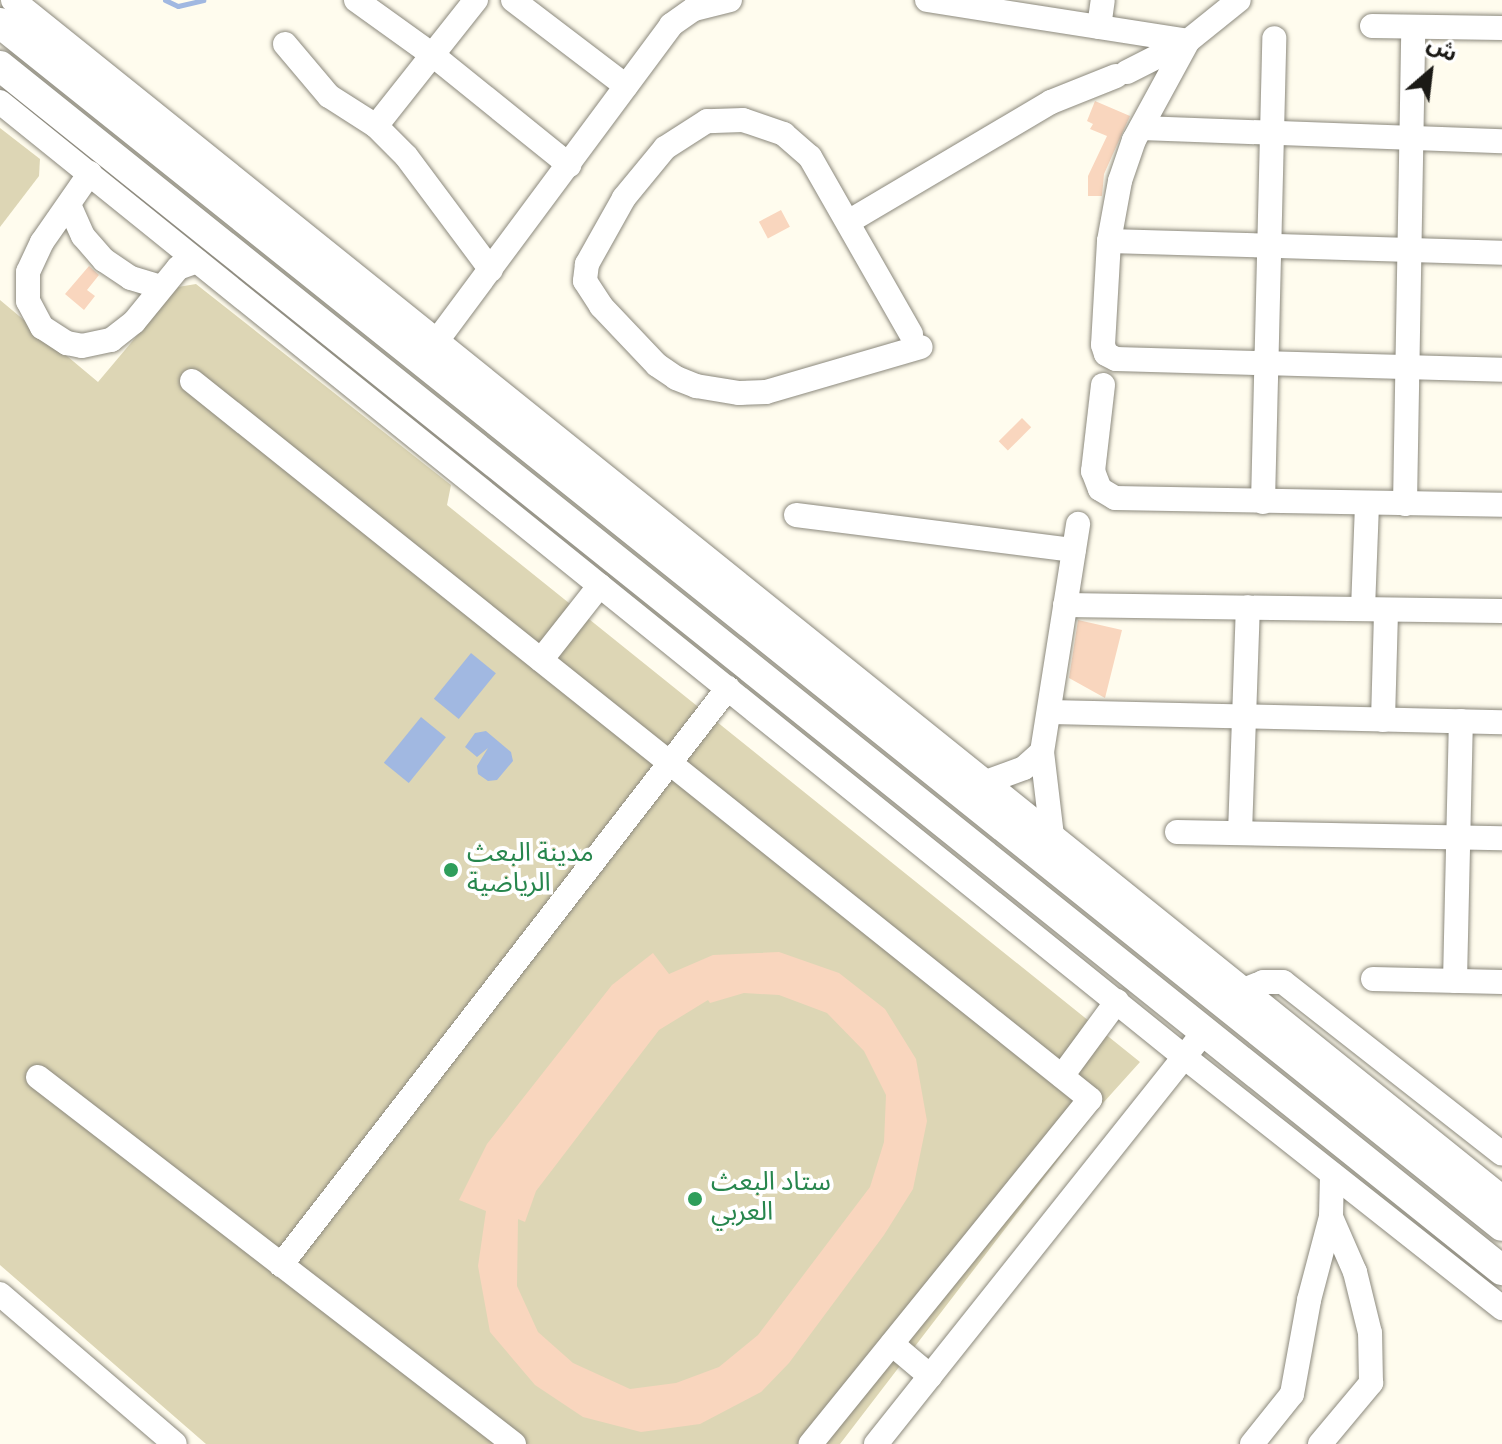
<!DOCTYPE html>
<meta charset="utf-8">
<style>
body{margin:0}
#map{position:relative;width:1502px;height:1444px;overflow:hidden;background:#fffcee;font-family:Overpass,"Noto Sans Arabic",sans-serif}
div>[style]{position:absolute}
[style*='--x']{left:calc(var(--x)*1px);top:calc(var(--y)*1px);width:calc(var(--w)*1px);rotate:calc(var(--a)*1deg)}
.green>*{inset:0;background:#ddd6b5}
.water>*{inset:0;background:#a1b8e1;transform-origin:0 0}
.stream>*{height:5px;margin:-2.5px;padding:0 2.5px;transform-origin:2.5px;border-radius:2.5px;background:#a1b8e1}
.building>*{inset:0;background:#f9d6be;transform-origin:0 0}
.roads{filter:drop-shadow(0 0 2px #8c897d) drop-shadow(0 0 2px #8c897d)}
.minor>*{height:24px;margin:-12px;padding:0 12px;transform-origin:12px;border-radius:12px;background:#fff}
.major>*{height:30px;margin:-15px;padding:0 15px;transform-origin:15px;border-radius:15px;background:#fff}
.dots>*{width:22px;height:22px;translate:-50% -50%;box-sizing:border-box;border:4px solid #fff;border-radius:50%}
span{translate:-50% -50%;white-space:nowrap;text-align:center;line-height:1.15;-webkit-text-stroke:8px #fff;paint-order:stroke}
.leisure-label{font-size:26px;color:#27864d}
.left{translate:0 -50%;text-align:left}
.north{position:absolute;left:1390px;top:32px;width:80px;height:80px;-webkit-text-stroke:6px #fff;paint-order:stroke;rotate:28deg;font-size:22px;font-weight:700;line-height:32px;text-align:center;color:#1b1a16}
.north::after{content:'';display:block;margin:auto;width:28px;height:36px;background:#1b1a16;clip-path:polygon(50% 0,100% 100%,50% 72%,0 100%)}
</style>
<div id="map">
<div class="green">
<i style="clip-path:polygon(0 128px,40px 159px,39px 176px,0 227px)"></i>
<i style="clip-path:polygon(196px 284px,451px 485px,447px 505px,1140px 1062px,1094px 1113px,840px 1444px,206px 1444px,0 1265px,0 300px,98px 382px,178px 287px)"></i>
</div>
<div class="water">
<i style="left:471px;top:653px;width:32px;height:59px;rotate:39deg"></i>
<i style="left:421px;top:717px;width:32px;height:59px;rotate:39deg"></i>
<i style="clip-path:polygon(486px 731px,511px 752px,513px 761px,497px 780px,488px 781px,478px 774px,477px 766px,488px 748px,477px 757px,465px 747px,475px 733px)"></i>
</div>
<div class="stream">
<i style="--x:165;--y:0;--w:14;--a:25"></i>
<i style="--x:178;--y:6;--w:26;--a:-13"></i>
</div>
<div class="building">
<i style="clip-path:polygon(1095px 101px,1130px 116px,1104px 174px,1102px 196px,1088px 196px,1088px 176px,1107px 136px,1090px 129px,1093px 124px,1087px 121px)"></i>
<i style="left:781px;top:210px;width:19px;height:25px;rotate:62deg"></i>
<i style="clip-path:polygon(89px 266px,99px 275px,87px 290px,95px 296px,84px 310px,65px 294px)"></i>
<i style="left:1022px;top:418px;width:13px;height:33px;rotate:45deg"></i>
<i style="clip-path:polygon(1078px 620px,1122px 630px,1105px 698px,1069px 678px)"></i>
<i style="clip-path:polygon(evenodd,779px 952px,839px 973px,885px 1009px,916px 1059px,927px 1121px,913px 1189px,884px 1235px,789px 1363px,761px 1392px,700px 1424px,641px 1432px,583px 1417px,535px 1385px,490px 1332px,478px 1266px,486px 1211px,459px 1200px,487px 1144px,612px 985px,653px 953px,669px 974px,713px 955px,779px 952px,744px 993px,779px 995px,827px 1013px,864px 1051px,886px 1095px,884px 1142px,870px 1187px,758px 1335px,719px 1367px,676px 1383px,630px 1389px,573px 1363px,538px 1332px,517px 1286px,518px 1219px,525px 1222px,536px 1191px,659px 1030px,708px 1000px,710px 1003px,744px 993px)"></i>
</div>
<div class="roads">
<div class="minor">
<i style="--x:13;--y:0;--w:1910;--a:38.8"></i>
<i style="--x:356;--y:0;--w:96;--a:35.7"></i>
<i style="--x:434;--y:56;--w:174;--a:38.9"></i>
<i style="--x:513;--y:0;--w:142;--a:37.3"></i>
<i style="--x:927;--y:0;--w:264;--a:8.9"></i>
<i style="--x:1372;--y:26;--w:130;--a:0.9"></i>
<i style="--x:1099;--y:27;--w:27;--a:-82"></i>
<i style="--x:1188;--y:41;--w:113;--a:118.6"></i>
<i style="--x:1134;--y:140;--w:43;--a:108.9"></i>
<i style="--x:1120;--y:181;--w:61;--a:100.4"></i>
<i style="--x:1109;--y:241;--w:104;--a:93.3"></i>
<i style="--x:1103;--y:345;--w:9;--a:72"></i>
<i style="--x:1106;--y:354;--w:11;--a:27"></i>
<i style="--x:1116;--y:359;--w:386;--a:1.6"></i>
<i style="--x:285;--y:44;--w:68;--a:49.8"></i>
<i style="--x:329;--y:96;--w:56;--a:32.6"></i>
<i style="--x:376;--y:126;--w:42;--a:45"></i>
<i style="--x:406;--y:156;--w:142;--a:53.3"></i>
<i style="--x:1127;--y:72;--w:68;--a:-26.9"></i>
<i style="--x:1188;--y:41;--w:65;--a:-38.8"></i>
<i style="--x:0;--y:102;--w:1520;--a:38.88"></i>
<i style="--x:1183;--y:1056;--w:407;--a:38.3"></i>
<i style="--x:376;--y:126;--w:161;--a:-51.6"></i>
<i style="--x:1141;--y:128;--w:361;--a:2.1"></i>
<i style="--x:90;--y:173;--w:84;--a:124.8"></i>
<i style="--x:42;--y:242;--w:33;--a:115"></i>
<i style="--x:28;--y:272;--w:29;--a:90"></i>
<i style="--x:28;--y:301;--w:30;--a:62"></i>
<i style="--x:42;--y:327;--w:30;--a:33"></i>
<i style="--x:67;--y:343;--w:15;--a:11"></i>
<i style="--x:82;--y:346;--w:30;--a:-12"></i>
<i style="--x:111;--y:340;--w:29;--a:-38"></i>
<i style="--x:134;--y:322;--w:70;--a:-50.8"></i>
<i style="--x:178;--y:268;--w:20;--a:-20"></i>
<i style="--x:70;--y:207;--w:32;--a:66"></i>
<i style="--x:83;--y:236;--w:32;--a:49"></i>
<i style="--x:104;--y:260;--w:32;--a:34"></i>
<i style="--x:131;--y:278;--w:31;--a:17"></i>
<i style="--x:848;--y:222;--w:236;--a:-30.6"></i>
<i style="--x:1051;--y:102;--w:70;--a:-21.8"></i>
<i style="--x:1109;--y:241;--w:393;--a:1.7"></i>
<i style="--x:911;--y:334;--w:204;--a:-119.7"></i>
<i style="--x:810;--y:157;--w:35;--a:-139"></i>
<i style="--x:784;--y:134;--w:43;--a:-161.1"></i>
<i style="--x:743;--y:120;--w:36;--a:178"></i>
<i style="--x:707;--y:121;--w:50;--a:147.3"></i>
<i style="--x:665;--y:148;--w:65;--a:129.4"></i>
<i style="--x:624;--y:198;--w:76;--a:119.3"></i>
<i style="--x:587;--y:264;--w:17;--a:97"></i>
<i style="--x:585;--y:281;--w:30;--a:57"></i>
<i style="--x:601;--y:306;--w:81;--a:46.5"></i>
<i style="--x:657;--y:365;--w:23;--a:34"></i>
<i style="--x:676;--y:378;--w:22;--a:22"></i>
<i style="--x:696;--y:386;--w:44;--a:9.2"></i>
<i style="--x:739;--y:393;--w:27;--a:-2"></i>
<i style="--x:766;--y:392;--w:161;--a:-16.2"></i>
<i style="--x:436;--y:342;--w:395;--a:-53.4"></i>
<i style="--x:671;--y:25;--w:28;--a:-35"></i>
<i style="--x:694;--y:9;--w:37;--a:-14"></i>
<i style="--x:192;--y:381;--w:1150;--a:38.64"></i>
<i style="--x:1090;--y:1099;--w:444;--a:129"></i>
<i style="--x:1103;--y:385;--w:87;--a:96.6"></i>
<i style="--x:1093;--y:471;--w:19;--a:69"></i>
<i style="--x:1100;--y:489;--w:17;--a:31"></i>
<i style="--x:1115;--y:498;--w:387;--a:1"></i>
<i style="--x:1263;--y:502;--w:464;--a:-88.6"></i>
<i style="--x:1405;--y:504;--w:477;--a:-89"></i>
<i style="--x:796;--y:515;--w:280;--a:7.2"></i>
<i style="--x:1065;--y:605;--w:437;--a:0.8"></i>
<i style="--x:1363;--y:609;--w:106;--a:-87.8"></i>
<i style="--x:541;--y:660;--w:95;--a:-51.8"></i>
<i style="--x:1050;--y:712;--w:452;--a:1.3"></i>
<i style="--x:1383;--y:720;--w:109;--a:-88.4"></i>
<i style="--x:1042;--y:752;--w:231;--a:-81"></i>
<i style="--x:986;--y:782;--w:40;--a:-20.2"></i>
<i style="--x:1024;--y:768;--w:24;--a:-42"></i>
<i style="--x:1042;--y:752;--w:85;--a:83.2"></i>
<i style="--x:1177;--y:832;--w:325;--a:1.1"></i>
<i style="--x:1240;--y:833;--w:226;--a:-88"></i>
<i style="--x:1373;--y:979;--w:129;--a:1.3"></i>
<i style="--x:1455;--y:981;--w:260;--a:-88.7"></i>
<i style="--x:1234;--y:994;--w:31;--a:-22"></i>
<i style="--x:1263;--y:982;--w:20;--a:0"></i>
<i style="--x:1283;--y:982;--w:278;--a:38.1"></i>
<i style="--x:1062;--y:1076;--w:93;--a:-53.7"></i>
<i style="--x:38;--y:1077;--w:601;--a:37.63"></i>
<i style="--x:281;--y:1265;--w:730;--a:-52.24"></i>
<i style="--x:0;--y:1294;--w:230;--a:40.6"></i>
<i style="--x:892;--y:1344;--w:50;--a:40.1"></i>
<i style="--x:876;--y:1444;--w:527;--a:-51.48"></i>
<i style="--x:1252;--y:1444;--w:64;--a:-51.3"></i>
<i style="--x:1292;--y:1394;--w:96;--a:-79.7"></i>
<i style="--x:1309;--y:1300;--w:86;--a:-75.2"></i>
<i style="--x:1320;--y:1444;--w:80;--a:-50.1"></i>
<i style="--x:1371;--y:1383;--w:50;--a:-91.1"></i>
<i style="--x:1370;--y:1333;--w:63;--a:-103.8"></i>
<i style="--x:1355;--y:1272;--w:60;--a:-113.6"></i>
<i style="--x:1331;--y:1217;--w:43;--a:-88.7"></i>
</div>
<div class="major">
<i style="--x:0;--y:23;--w:1924;--a:38.69"></i>
<i style="--x:0;--y:66;--w:1925;--a:38.72"></i>
</div>
</div>
<div class="dots">
<i style="left:451px;top:870px;background:#2e9e5b"></i>
<i style="left:695px;top:1199px;background:#2e9e5b"></i>
</div>
<div class="leisure-label">
<span class="left" style="left:467px;top:870px">مدينة البعث<br>الرياضية</span>
<span class="left" style="left:711px;top:1199px">ستاد البعث<br>العربي</span>
</div>
<div class="north">ش</div>
</div>
